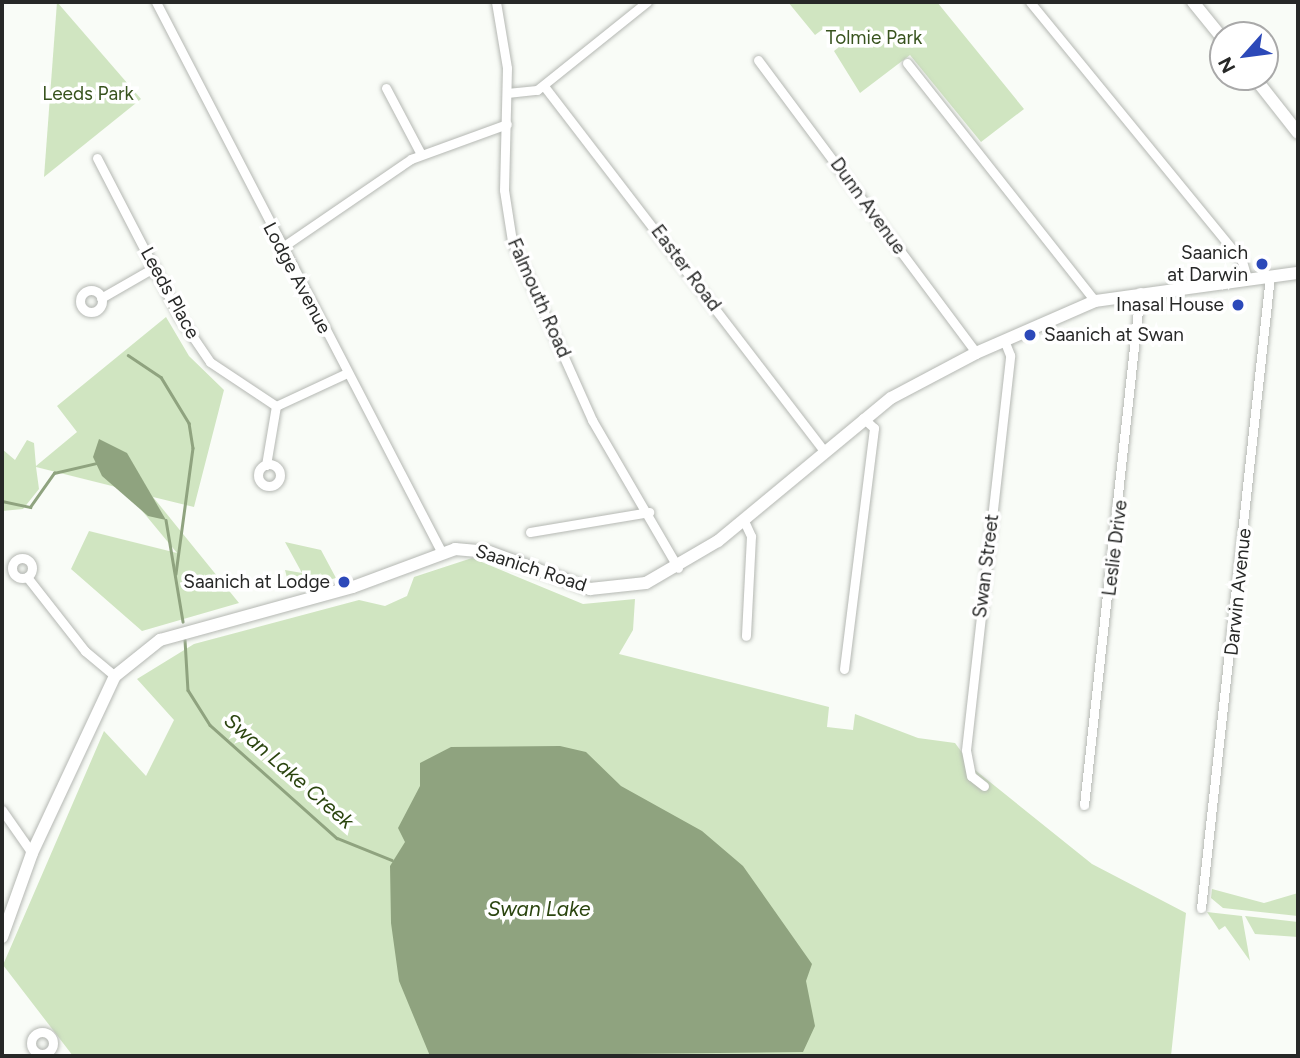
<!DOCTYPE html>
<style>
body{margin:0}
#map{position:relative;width:1300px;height:1058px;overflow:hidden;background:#f9fcf7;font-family:Figtree,sans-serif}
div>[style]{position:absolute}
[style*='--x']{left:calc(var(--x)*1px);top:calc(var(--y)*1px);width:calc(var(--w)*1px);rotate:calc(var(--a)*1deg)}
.green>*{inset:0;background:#d0e5c1}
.water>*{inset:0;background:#8fa37f}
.stream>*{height:2.5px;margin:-1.25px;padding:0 1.25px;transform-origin:1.25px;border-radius:1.25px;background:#8fa37f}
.roads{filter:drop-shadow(0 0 2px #b5b8b3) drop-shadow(0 0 2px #b5b8b3)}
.minor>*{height:9px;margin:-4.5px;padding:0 4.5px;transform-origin:4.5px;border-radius:4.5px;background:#fff}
.minor>.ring{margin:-4.5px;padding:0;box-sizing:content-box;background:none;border:9px solid #fff;border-radius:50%}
.secondary>*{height:12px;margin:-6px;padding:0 6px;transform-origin:6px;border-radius:6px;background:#fff}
.dots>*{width:19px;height:19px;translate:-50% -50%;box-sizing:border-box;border:4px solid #fff;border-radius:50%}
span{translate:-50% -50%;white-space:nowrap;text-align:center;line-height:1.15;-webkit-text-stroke:7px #fff;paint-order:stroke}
.park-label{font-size:19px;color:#38531e}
.street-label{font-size:19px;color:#272827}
.poi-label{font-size:19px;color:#272827}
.right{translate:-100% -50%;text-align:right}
.left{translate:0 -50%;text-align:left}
.water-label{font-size:21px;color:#2b450f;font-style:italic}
.frame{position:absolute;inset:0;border:4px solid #272827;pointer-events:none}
.north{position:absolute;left:1209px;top:21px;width:70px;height:70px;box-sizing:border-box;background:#fff;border:2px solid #a9a9a9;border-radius:50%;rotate:242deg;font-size:19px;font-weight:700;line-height:28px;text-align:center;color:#272827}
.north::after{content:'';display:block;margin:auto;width:24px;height:32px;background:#2c49b9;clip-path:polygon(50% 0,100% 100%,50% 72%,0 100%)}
</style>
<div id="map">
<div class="green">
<i style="clip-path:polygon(57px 2px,141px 99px,44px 177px)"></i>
<i style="clip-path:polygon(788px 2px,937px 2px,1024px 109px,981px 142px,910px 55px,860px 93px,834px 51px,839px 47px,823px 29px,815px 35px)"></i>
<i style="clip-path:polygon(166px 317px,189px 356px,224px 390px,194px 507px,153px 497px,239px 603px,142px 631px,71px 569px,89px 531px,177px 553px,124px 489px,36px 467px,39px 489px,23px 509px,2px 511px,2px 449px,15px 460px,27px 440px,34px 443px,36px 466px,77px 432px,57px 406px)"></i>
<i style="clip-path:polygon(285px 542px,321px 550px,336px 578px,290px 590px,285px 570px,302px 573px)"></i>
<i style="clip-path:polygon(472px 558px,583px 604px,635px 599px,633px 630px,619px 654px,829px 707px,827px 727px,853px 730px,855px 714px,918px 738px,955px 743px,975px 770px,1092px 864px,1186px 913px,1171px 1056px,73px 1056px,3px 965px,104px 731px,146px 776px,174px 720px,137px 679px,194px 644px,359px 600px,385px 606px,407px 596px,414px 577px)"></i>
<i style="clip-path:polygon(1212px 889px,1264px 903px,1298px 893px,1298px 916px,1223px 908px,1211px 898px)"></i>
<i style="clip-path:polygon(1207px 912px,1242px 916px,1250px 961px,1225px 926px,1219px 930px)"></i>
<i style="clip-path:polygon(1245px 916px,1298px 922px,1298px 937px,1255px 934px)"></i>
</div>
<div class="water">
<i style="clip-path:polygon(99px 439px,127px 453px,166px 520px,148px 516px,102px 476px,93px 457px)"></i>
<i style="clip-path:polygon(560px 746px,586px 752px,621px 786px,702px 831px,743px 866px,812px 964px,806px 981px,815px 1026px,803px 1052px,430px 1056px,399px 981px,391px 923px,390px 866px,405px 842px,398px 828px,420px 786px,420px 763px,451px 747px)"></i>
</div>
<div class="stream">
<i style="--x:128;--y:355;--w:40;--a:34"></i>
<i style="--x:161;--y:377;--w:54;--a:58.7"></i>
<i style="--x:189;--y:423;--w:25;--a:81"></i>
<i style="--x:193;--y:448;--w:127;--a:97.7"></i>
<i style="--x:2;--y:501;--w:29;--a:12"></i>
<i style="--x:30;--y:507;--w:42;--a:-54.8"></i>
<i style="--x:54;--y:473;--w:44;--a:-13.1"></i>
<i style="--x:166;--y:520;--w:103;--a:80.5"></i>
<i style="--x:185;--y:640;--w:50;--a:86.6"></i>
<i style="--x:188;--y:690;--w:41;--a:57.8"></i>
<i style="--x:210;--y:725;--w:170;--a:41.7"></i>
<i style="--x:337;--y:838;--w:59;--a:21.8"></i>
</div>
<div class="roads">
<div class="minor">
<i style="--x:156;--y:2;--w:621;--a:62.57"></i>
<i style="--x:496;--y:2;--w:67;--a:80.5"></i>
<i style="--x:507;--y:68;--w:122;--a:91.4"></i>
<i style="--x:504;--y:190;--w:52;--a:81.1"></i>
<i style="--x:512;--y:241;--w:196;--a:65.9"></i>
<i style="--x:592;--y:420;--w:171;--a:59.8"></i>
<i style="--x:1030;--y:2;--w:335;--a:50.7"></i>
<i style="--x:1242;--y:261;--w:18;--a:74"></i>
<i style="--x:758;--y:60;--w:365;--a:53.3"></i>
<i style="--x:907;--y:63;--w:303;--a:51.7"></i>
<i style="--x:544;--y:86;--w:461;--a:52.5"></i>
<i style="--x:386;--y:88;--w:75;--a:62.1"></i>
<i style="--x:507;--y:93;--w:30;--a:-6"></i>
<i style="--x:537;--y:90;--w:141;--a:-38.7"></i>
<i style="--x:97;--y:158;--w:180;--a:62.6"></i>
<i style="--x:180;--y:318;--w:53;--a:55.7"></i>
<i style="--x:210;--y:362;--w:79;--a:33.7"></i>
<i style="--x:276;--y:406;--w:78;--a:-24.9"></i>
<i style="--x:281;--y:248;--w:158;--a:-34.4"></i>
<i style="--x:411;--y:159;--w:102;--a:-20"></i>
<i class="ring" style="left:80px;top:290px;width:13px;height:13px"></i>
<i style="--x:101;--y:298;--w:62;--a:-29.9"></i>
<i class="ring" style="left:258px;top:464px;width:13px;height:13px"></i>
<i style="--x:266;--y:465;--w:60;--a:-80.4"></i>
<i style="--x:744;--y:521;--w:17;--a:65"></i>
<i style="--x:751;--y:536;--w:100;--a:92.9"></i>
<i style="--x:530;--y:532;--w:121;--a:-9.5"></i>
<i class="ring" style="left:12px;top:558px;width:11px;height:11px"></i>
<i style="--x:27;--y:577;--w:94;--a:51.9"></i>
<i style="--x:85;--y:651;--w:39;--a:40"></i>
<i style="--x:844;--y:669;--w:243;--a:-82.9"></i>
<i style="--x:874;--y:428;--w:15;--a:-138"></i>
<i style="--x:984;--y:786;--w:16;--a:-142"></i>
<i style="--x:971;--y:776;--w:26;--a:-101"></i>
<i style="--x:966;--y:750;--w:397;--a:-83.6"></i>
<i style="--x:1010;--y:355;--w:16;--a:-112"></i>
<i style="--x:1084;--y:805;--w:516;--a:-83.77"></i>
<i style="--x:2;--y:810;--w:52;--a:55.1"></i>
<i style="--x:1201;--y:908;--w:636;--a:-83.77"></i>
<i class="ring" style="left:31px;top:1032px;width:13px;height:13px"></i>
</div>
<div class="secondary">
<i style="--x:1193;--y:2;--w:48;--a:51"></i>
<i style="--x:1254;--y:77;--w:71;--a:51.8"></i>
<i style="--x:2;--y:937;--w:89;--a:-70.3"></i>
<i style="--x:32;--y:853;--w:195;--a:-64.9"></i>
<i style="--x:115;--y:676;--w:58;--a:-38.7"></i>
<i style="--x:160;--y:640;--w:200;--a:-15.4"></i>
<i style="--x:353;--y:587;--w:109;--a:-20.4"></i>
<i style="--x:455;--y:549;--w:34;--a:5"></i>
<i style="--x:489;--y:552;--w:108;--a:20.1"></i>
<i style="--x:590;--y:589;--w:56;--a:-6.1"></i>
<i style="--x:646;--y:583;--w:83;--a:-30.3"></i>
<i style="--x:718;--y:541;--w:224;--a:-39.6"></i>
<i style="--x:891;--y:398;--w:96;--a:-27.9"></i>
<i style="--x:976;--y:353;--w:130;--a:-23.6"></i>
<i style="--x:1095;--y:301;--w:205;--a:-7.9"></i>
</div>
</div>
<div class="dots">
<i style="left:1262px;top:264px;background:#2c49b9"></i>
<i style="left:1238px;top:305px;background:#2c49b9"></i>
<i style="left:1030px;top:335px;background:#2c49b9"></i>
<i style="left:344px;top:582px;background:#2c49b9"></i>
</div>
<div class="park-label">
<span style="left:874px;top:38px">Tolmie Park</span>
<span style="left:88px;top:94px">Leeds Park</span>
</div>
<div class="street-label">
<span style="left:868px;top:206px;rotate:54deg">Dunn Avenue</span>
<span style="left:686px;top:268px;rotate:53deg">Easter Road</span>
<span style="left:297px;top:278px;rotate:62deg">Lodge Avenue</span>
<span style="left:170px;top:293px;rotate:61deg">Leeds Place</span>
<span style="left:539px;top:298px;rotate:66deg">Falmouth Road</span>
<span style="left:1115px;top:548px;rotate:-83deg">Leslie Drive</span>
<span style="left:986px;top:566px;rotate:-83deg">Swan Street</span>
<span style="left:531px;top:568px;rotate:18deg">Saanich Road</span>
<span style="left:1238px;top:592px;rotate:-84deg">Darwin Avenue</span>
</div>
<div class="poi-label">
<span class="right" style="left:1248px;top:264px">Saanich<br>at Darwin</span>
<span class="right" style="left:1224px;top:305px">Inasal House</span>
<span class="left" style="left:1044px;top:335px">Saanich at Swan</span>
<span class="right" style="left:330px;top:582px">Saanich at Lodge</span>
</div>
<div class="water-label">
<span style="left:289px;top:771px;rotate:41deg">Swan Lake Creek</span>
<span style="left:539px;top:909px">Swan Lake</span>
</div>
<div class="frame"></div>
<div class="north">N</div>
</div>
